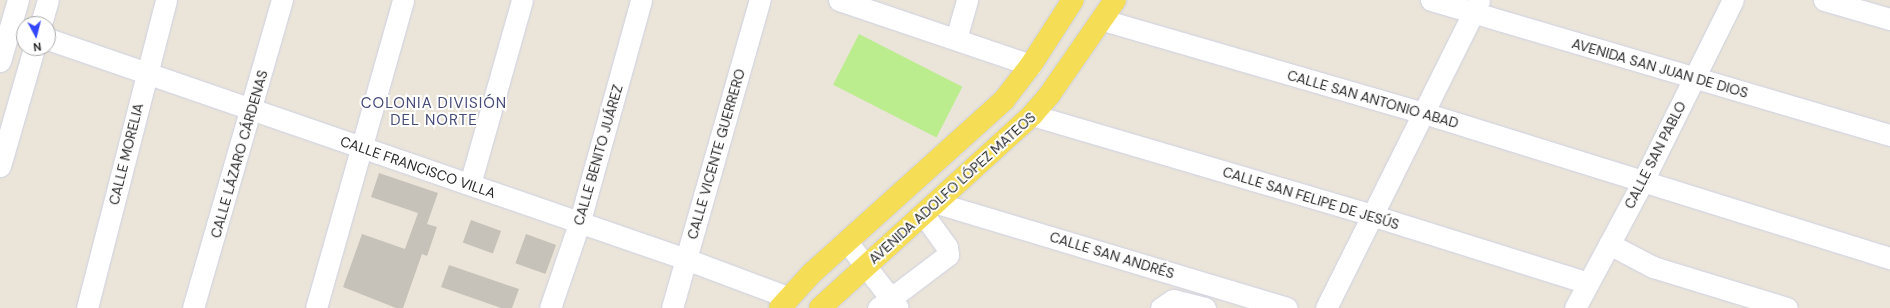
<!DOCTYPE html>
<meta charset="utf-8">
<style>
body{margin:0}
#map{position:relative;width:1890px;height:308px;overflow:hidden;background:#ebe5d9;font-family:"DM Sans",sans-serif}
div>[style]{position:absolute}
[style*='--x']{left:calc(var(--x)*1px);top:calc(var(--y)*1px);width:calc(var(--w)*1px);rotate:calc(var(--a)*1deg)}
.pitch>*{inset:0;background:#bbec8e;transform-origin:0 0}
.building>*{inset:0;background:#c6c2b9;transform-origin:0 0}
.roads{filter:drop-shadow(0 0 1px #ced0e2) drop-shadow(0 0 1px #ced0e2)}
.minor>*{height:21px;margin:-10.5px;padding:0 10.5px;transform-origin:10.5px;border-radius:10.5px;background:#fff}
.major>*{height:22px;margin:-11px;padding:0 11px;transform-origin:11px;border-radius:11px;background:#f5de55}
span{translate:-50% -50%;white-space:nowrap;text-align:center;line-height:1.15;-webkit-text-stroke:4px #fff;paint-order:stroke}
.street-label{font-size:14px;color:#282828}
.neighbourhood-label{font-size:15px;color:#474c7a;letter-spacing:1px}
.north{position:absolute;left:16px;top:16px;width:40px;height:40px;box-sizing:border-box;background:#fff;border:1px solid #a9a9a9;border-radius:50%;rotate:173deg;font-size:11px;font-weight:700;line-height:16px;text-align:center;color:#282828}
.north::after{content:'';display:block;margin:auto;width:14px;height:18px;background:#3245ff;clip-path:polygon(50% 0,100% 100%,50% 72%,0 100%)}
</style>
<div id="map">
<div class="pitch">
<i style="left:859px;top:34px;width:116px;height:57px;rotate:27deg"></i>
</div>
<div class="building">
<i style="clip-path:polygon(379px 173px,438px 193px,427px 224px,437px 227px,427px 256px,422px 254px,403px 308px,396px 308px,343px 287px,362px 234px,405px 249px,418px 213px,371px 197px)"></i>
<i style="left:471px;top:220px;width:32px;height:24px;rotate:20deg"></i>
<i style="left:526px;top:234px;width:32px;height:31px;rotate:20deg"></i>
<i style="clip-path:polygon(449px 265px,519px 289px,512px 308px,501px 308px,441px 287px)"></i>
</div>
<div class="roads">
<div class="minor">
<i style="--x:839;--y:0;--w:203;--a:18.7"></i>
<i style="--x:1431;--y:0;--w:478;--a:16.4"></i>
<i style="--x:1824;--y:0;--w:69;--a:16.1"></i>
<i style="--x:1103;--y:20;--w:334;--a:16.2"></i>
<i style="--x:1424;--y:113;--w:488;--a:17.3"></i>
<i style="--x:41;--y:24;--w:25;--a:-74"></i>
<i style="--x:48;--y:39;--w:675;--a:19.03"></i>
<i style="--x:686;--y:259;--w:108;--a:20.6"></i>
<i style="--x:956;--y:39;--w:41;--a:-74.2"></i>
<i style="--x:0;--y:61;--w:64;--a:-73.6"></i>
<i style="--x:1032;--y:115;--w:353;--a:16.4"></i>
<i style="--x:1371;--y:215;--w:227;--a:17.4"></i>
<i style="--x:0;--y:166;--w:123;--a:-73.9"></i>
<i style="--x:470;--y:184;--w:191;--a:-74.2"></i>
<i style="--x:937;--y:203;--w:365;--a:16.7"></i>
<i style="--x:847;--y:242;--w:83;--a:52.3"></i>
<i style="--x:1609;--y:244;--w:50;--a:27.6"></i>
<i style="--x:1653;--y:267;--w:140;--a:17"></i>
<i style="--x:87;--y:308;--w:318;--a:-75.6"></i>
<i style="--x:193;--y:308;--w:321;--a:-73.9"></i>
<i style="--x:316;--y:308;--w:320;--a:-74.2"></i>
<i style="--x:550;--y:308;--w:89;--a:-71"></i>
<i style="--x:579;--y:224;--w:232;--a:-74.5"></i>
<i style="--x:672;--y:308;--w:320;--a:-74.1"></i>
<i style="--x:878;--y:308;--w:88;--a:-37.1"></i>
<i style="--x:948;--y:255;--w:8;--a:-97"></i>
<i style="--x:947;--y:247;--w:39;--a:-126"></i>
<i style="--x:1161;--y:308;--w:14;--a:-34"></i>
<i style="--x:1173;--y:300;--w:33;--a:14"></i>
<i style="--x:1326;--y:308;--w:343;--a:-63.5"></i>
<i style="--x:1575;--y:308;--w:144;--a:-61.8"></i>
<i style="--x:1643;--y:181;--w:202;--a:-63.6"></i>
</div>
<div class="major">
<i style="--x:780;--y:308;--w:47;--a:-47.6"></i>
<i style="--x:812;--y:273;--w:258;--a:-42"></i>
<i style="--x:1004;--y:100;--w:44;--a:-52.4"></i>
<i style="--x:1031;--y:65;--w:77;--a:-57.1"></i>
<i style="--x:820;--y:308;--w:287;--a:-42.3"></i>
<i style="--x:1032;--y:115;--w:28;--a:-49"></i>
<i style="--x:1050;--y:94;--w:114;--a:-55.3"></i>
</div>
</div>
<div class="street-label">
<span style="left:1660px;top:68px;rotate:16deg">AVENIDA SAN JUAN DE DIOS</span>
<span style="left:1373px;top:99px;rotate:16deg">CALLE SAN ANTONIO ABAD</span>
<span style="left:126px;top:154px;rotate:-76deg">CALLE MORELIA</span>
<span style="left:239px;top:154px;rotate:-74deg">CALLE LÁZARO CÁRDENAS</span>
<span style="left:716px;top:154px;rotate:-74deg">CALLE VICENTE GUERRERO</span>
<span style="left:598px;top:155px;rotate:-74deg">CALLE BENITO JUÁREZ</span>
<span style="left:1655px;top:155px;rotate:-63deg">CALLE SAN PABLO</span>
<span style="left:418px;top:167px;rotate:19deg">CALLE FRANCISCO VILLA</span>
<span style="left:952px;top:188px;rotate:-42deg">AVENIDA ADOLFO LÓPEZ MATEOS</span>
<span style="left:1311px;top:198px;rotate:17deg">CALLE SAN FELIPE DE JESÚS</span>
<span style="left:1112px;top:255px;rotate:17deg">CALLE SAN ANDRÉS</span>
</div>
<div class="neighbourhood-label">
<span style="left:434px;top:112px">COLONIA DIVISIÓN<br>DEL NORTE</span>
</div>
<div class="north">N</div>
</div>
